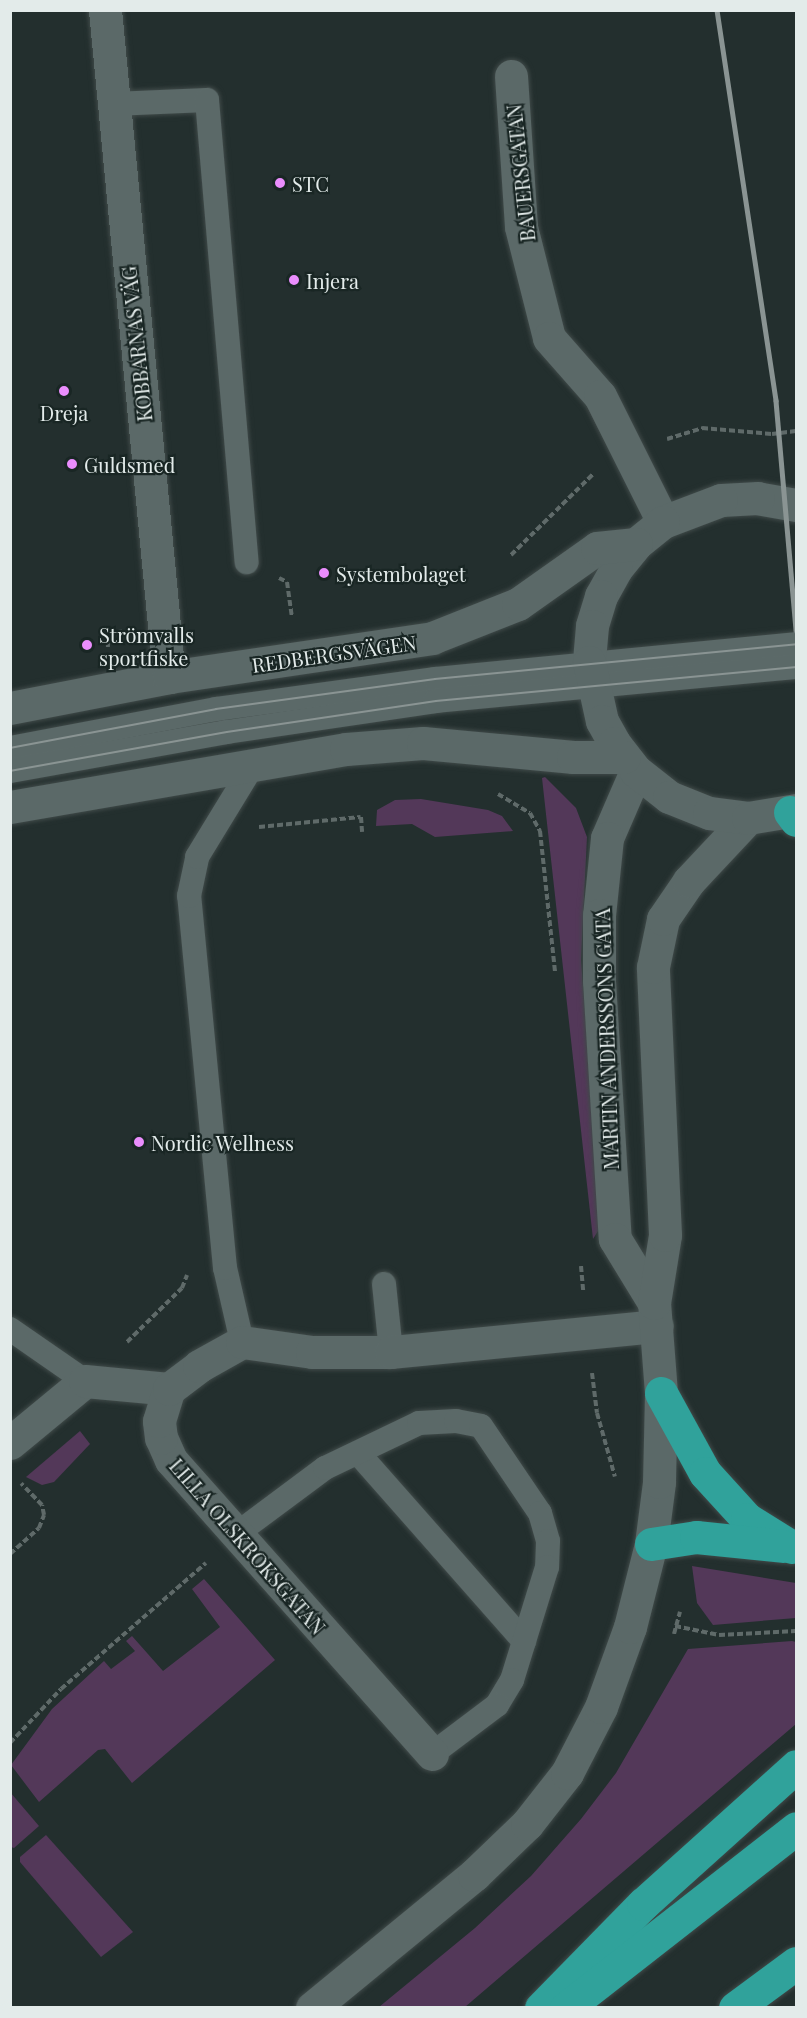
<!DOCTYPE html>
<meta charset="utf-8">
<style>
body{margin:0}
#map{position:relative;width:807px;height:2018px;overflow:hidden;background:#232f2e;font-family:"Playfair Display",serif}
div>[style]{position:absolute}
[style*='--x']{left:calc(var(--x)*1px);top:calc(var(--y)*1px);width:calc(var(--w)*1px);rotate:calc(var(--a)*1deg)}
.green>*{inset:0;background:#533859}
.path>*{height:4px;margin-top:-2px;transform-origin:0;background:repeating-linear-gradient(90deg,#5f6a69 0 6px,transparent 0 9px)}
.roads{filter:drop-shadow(0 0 2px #404a49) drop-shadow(0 0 2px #404a49)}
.service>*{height:24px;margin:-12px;padding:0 12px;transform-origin:12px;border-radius:12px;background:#5b6968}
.pedestrian>*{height:33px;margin:-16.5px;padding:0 16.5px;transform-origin:16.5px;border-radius:16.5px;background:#5b6968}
.minor>*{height:33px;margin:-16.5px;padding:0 16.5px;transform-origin:16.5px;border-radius:16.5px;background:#5b6968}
.tertiary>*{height:33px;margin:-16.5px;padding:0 16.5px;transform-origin:16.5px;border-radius:16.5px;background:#5b6968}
.motorway>*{height:33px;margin:-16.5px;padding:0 16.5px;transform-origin:16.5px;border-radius:16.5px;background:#30a29b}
.tram>*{height:1.5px;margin:-0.75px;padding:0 0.75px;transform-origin:0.75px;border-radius:0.75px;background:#8a9493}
.rail>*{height:4.5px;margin:-2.25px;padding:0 2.25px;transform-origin:2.25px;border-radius:2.25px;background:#8a9493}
.dots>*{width:16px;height:16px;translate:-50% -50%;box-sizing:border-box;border:3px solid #192624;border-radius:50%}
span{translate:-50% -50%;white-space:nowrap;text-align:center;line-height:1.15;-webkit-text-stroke:4.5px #192624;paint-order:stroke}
.street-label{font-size:20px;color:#e3ebea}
.poi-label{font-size:20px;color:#e3ebea}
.left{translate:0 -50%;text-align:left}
.frame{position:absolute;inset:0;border:12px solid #e3ebea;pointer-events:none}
</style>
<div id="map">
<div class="green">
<i style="clip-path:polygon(545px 777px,576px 808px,587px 837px,581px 960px,598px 1181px,598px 1231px,593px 1239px,542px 778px)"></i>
<i style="clip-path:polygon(421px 799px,488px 810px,502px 816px,513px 831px,435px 837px,412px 824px,376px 826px,377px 810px,395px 800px)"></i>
<i style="clip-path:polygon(80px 1431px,90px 1444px,54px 1482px,42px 1485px,26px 1477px)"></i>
<i style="clip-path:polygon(692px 1566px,796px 1583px,796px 1618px,713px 1625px,697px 1603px)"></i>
<i style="clip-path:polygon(204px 1579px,275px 1660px,132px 1783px,105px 1749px,98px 1750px,39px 1802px,11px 1765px,52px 1709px,104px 1661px,111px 1669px,135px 1651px,126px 1641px,132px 1636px,163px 1671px,220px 1627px,192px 1589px)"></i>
<i style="clip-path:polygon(792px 1641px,796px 1642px,796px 1724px,465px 2007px,379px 2007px,475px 1928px,531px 1876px,581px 1819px,616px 1773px,688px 1649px)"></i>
<i style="clip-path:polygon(10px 1792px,39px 1826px,14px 1848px,11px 1847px)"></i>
<i style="clip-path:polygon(46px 1835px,133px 1932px,101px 1957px,20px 1862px,20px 1857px)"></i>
</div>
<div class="path">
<i style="--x:667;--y:439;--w:37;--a:-17"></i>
<i style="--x:702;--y:428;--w:70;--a:4.9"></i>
<i style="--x:772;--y:434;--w:24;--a:-7"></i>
<i style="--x:511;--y:555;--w:115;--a:-44.6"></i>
<i style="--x:279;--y:578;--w:9;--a:27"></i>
<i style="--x:287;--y:582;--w:35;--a:82"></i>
<i style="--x:108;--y:647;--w:14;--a:-94"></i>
<i style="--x:107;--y:633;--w:18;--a:-6"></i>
<i style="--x:498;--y:794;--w:37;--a:31"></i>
<i style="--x:530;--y:813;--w:21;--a:61"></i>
<i style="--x:540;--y:831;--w:142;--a:83.9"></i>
<i style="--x:259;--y:827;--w:102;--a:-5.6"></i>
<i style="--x:361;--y:817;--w:15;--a:86"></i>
<i style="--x:581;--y:1266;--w:25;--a:85"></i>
<i style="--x:127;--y:1342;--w:77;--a:-44.5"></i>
<i style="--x:182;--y:1288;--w:14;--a:-69"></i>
<i style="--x:592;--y:1373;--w:40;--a:82.9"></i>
<i style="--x:597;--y:1413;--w:66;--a:74.3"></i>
<i style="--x:10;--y:1554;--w:39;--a:-42"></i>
<i style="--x:39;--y:1528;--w:14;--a:-69"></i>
<i style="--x:44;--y:1515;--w:10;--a:-101"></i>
<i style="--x:42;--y:1505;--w:30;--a:-134"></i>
<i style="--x:675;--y:1626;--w:45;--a:11.6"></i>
<i style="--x:719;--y:1635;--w:77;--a:-3"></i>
<i style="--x:674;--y:1634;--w:23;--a:-75"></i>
<i style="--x:10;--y:1743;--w:74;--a:-46.6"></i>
<i style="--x:61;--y:1689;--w:192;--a:-41"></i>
</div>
<div class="roads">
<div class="service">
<i style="--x:113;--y:104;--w:94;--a:-2.4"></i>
<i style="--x:207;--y:100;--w:464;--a:85.1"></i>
<i style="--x:10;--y:748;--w:210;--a:-10.7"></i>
<i style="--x:216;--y:709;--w:221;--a:-7.8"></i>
<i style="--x:435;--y:679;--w:363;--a:-5.5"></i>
<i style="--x:10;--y:771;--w:220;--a:-10.2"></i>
<i style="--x:227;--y:732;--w:211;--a:-8.4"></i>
<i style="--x:436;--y:701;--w:362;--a:-5.4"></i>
<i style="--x:384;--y:1284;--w:68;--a:84.1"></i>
<i style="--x:10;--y:1329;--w:91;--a:34.7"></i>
<i style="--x:242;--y:1342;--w:76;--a:-102.9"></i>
<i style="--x:225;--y:1268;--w:374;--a:-95.5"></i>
<i style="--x:189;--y:896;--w:40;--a:-78"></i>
<i style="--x:197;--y:857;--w:111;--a:-58.6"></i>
<i style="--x:358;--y:1453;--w:251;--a:48.6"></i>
<i style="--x:239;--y:1532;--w:107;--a:-36.7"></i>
<i style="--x:325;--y:1468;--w:104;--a:-25.6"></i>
<i style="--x:419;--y:1423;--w:37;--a:-3"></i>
<i style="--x:456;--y:1421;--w:25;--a:11"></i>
<i style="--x:481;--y:1426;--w:105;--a:55.9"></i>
<i style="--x:540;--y:1513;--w:29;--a:74"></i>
<i style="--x:548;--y:1541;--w:26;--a:92"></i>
<i style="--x:547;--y:1567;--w:118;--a:107.2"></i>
<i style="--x:512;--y:1680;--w:29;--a:121"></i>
<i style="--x:497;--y:1705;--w:81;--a:143"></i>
</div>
<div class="pedestrian">
<i style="--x:10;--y:1443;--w:97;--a:-39.6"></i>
</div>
<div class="minor">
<i style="--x:105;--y:10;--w:670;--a:84.52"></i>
<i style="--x:511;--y:76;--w:151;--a:86.2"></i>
<i style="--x:521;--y:227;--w:114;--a:75.8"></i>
<i style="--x:549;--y:338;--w:77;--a:48.7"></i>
<i style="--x:600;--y:396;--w:141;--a:63.4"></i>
<i style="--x:636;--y:771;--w:73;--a:113.4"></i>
<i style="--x:607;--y:838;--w:77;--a:95.9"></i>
<i style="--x:599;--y:915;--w:66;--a:90"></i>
<i style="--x:599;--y:981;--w:258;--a:86.5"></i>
<i style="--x:615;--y:1239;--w:75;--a:58.6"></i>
<i style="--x:85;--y:1381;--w:84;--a:5.4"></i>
<i style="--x:432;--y:1754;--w:393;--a:-131.6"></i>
<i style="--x:171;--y:1460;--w:24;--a:-114"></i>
<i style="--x:161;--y:1438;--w:17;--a:-97"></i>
<i style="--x:159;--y:1421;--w:34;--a:-73"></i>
<i style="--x:169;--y:1389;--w:38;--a:-37"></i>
<i style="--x:199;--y:1366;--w:49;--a:-29.2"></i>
<i style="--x:242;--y:1342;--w:71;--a:8.1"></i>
<i style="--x:312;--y:1352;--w:79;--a:0"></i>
<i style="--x:391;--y:1352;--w:267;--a:-5.6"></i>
<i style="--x:312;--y:2008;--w:210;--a:-39.4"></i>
<i style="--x:474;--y:1875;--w:74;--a:-43.9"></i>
<i style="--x:527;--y:1824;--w:65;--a:-51.9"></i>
<i style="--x:567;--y:1773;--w:74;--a:-62.7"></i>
<i style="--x:601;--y:1707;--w:85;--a:-70.1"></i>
<i style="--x:630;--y:1627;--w:86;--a:-75.8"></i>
<i style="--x:651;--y:1544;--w:63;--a:-82.6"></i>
<i style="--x:659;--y:1482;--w:89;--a:-88.7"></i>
<i style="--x:661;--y:1393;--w:90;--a:-94.4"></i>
<i style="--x:654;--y:1303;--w:69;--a:-80.8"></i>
<i style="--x:665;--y:1235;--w:268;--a:-92.6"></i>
<i style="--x:653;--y:967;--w:49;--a:-78.2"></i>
<i style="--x:663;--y:919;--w:46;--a:-55.6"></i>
<i style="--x:689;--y:881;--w:86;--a:-46.9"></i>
</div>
<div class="tertiary">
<i style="--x:796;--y:505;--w:39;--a:-170"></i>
<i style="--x:758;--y:498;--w:37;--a:177"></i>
<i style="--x:721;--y:500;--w:62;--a:159.2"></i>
<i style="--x:663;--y:522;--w:35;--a:141"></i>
<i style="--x:636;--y:544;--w:32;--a:129"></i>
<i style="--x:616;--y:569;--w:31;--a:119"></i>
<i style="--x:601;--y:596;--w:31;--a:107"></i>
<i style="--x:592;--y:626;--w:36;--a:95"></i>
<i style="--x:589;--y:662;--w:60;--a:77.6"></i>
<i style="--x:602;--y:721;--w:25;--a:61"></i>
<i style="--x:614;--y:743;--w:36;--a:52"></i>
<i style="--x:636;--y:771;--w:42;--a:38.2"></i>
<i style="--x:669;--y:797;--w:43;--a:21.8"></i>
<i style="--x:709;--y:813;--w:39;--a:7"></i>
<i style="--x:748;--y:818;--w:49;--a:-9.5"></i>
<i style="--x:10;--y:708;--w:162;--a:-11"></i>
<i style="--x:169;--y:677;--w:266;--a:-8.4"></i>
<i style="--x:432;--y:638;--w:92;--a:-21.6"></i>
<i style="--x:518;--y:604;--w:97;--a:-35.3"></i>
<i style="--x:597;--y:548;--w:39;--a:-6"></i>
<i style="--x:10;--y:807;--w:341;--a:-9.8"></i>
<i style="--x:346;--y:749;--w:77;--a:-4.5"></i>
<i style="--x:423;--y:743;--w:151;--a:5.3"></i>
<i style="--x:573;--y:757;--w:51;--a:0"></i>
</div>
<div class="motorway">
<i style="--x:790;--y:812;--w:10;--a:53"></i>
<i style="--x:661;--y:1393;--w:91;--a:61.2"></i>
<i style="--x:705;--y:1473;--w:62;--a:47.6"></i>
<i style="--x:747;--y:1519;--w:53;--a:31.9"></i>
<i style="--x:651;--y:1544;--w:46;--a:-8.8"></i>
<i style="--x:696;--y:1537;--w:87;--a:5.9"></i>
<i style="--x:541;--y:2008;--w:146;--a:-45.6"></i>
<i style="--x:643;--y:1904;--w:206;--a:-42"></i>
<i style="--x:566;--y:2008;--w:292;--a:-38"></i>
<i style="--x:735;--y:2008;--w:76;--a:-36.4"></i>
</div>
</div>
<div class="tram">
<i style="--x:10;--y:748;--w:210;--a:-10.7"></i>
<i style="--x:216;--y:709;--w:221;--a:-7.8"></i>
<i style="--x:435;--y:679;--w:363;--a:-5.5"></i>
<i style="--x:10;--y:771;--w:220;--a:-10.2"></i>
<i style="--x:227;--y:732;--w:211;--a:-8.4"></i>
<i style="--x:436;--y:701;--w:362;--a:-5.4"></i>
</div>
<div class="rail">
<i style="--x:717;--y:10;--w:395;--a:81.4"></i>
<i style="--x:776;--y:401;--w:230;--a:85"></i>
</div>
<div class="dots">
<i style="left:280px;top:183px;background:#ea8dfd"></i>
<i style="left:294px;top:280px;background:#ea8dfd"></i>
<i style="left:64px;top:391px;background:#ea8dfd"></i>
<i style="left:72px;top:464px;background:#ea8dfd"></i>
<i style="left:324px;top:573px;background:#ea8dfd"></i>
<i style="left:87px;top:645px;background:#ea8dfd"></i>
<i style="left:139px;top:1142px;background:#ea8dfd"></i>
</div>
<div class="street-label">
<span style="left:520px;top:173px;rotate:-96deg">BAUERSGATAN</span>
<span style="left:136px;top:344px;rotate:-96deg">KOBBARNAS VÄG</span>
<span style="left:334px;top:653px;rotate:-8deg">REDBERGSVÄGEN</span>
<span style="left:606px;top:1039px;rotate:-92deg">MARTIN ANDERSSONS GATA</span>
<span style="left:248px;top:1546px;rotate:49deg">LILLA OLSKROKSGATAN</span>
</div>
<div class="poi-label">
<span class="left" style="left:292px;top:183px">STC</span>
<span class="left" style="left:306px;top:280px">Injera</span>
<span style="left:64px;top:412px">Dreja</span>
<span class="left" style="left:84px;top:464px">Guldsmed</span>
<span class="left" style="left:336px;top:573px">Systembolaget</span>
<span class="left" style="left:99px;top:646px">Strömvalls<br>sportfiske</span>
<span class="left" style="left:151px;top:1142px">Nordic Wellness</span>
</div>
<div class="frame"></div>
</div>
